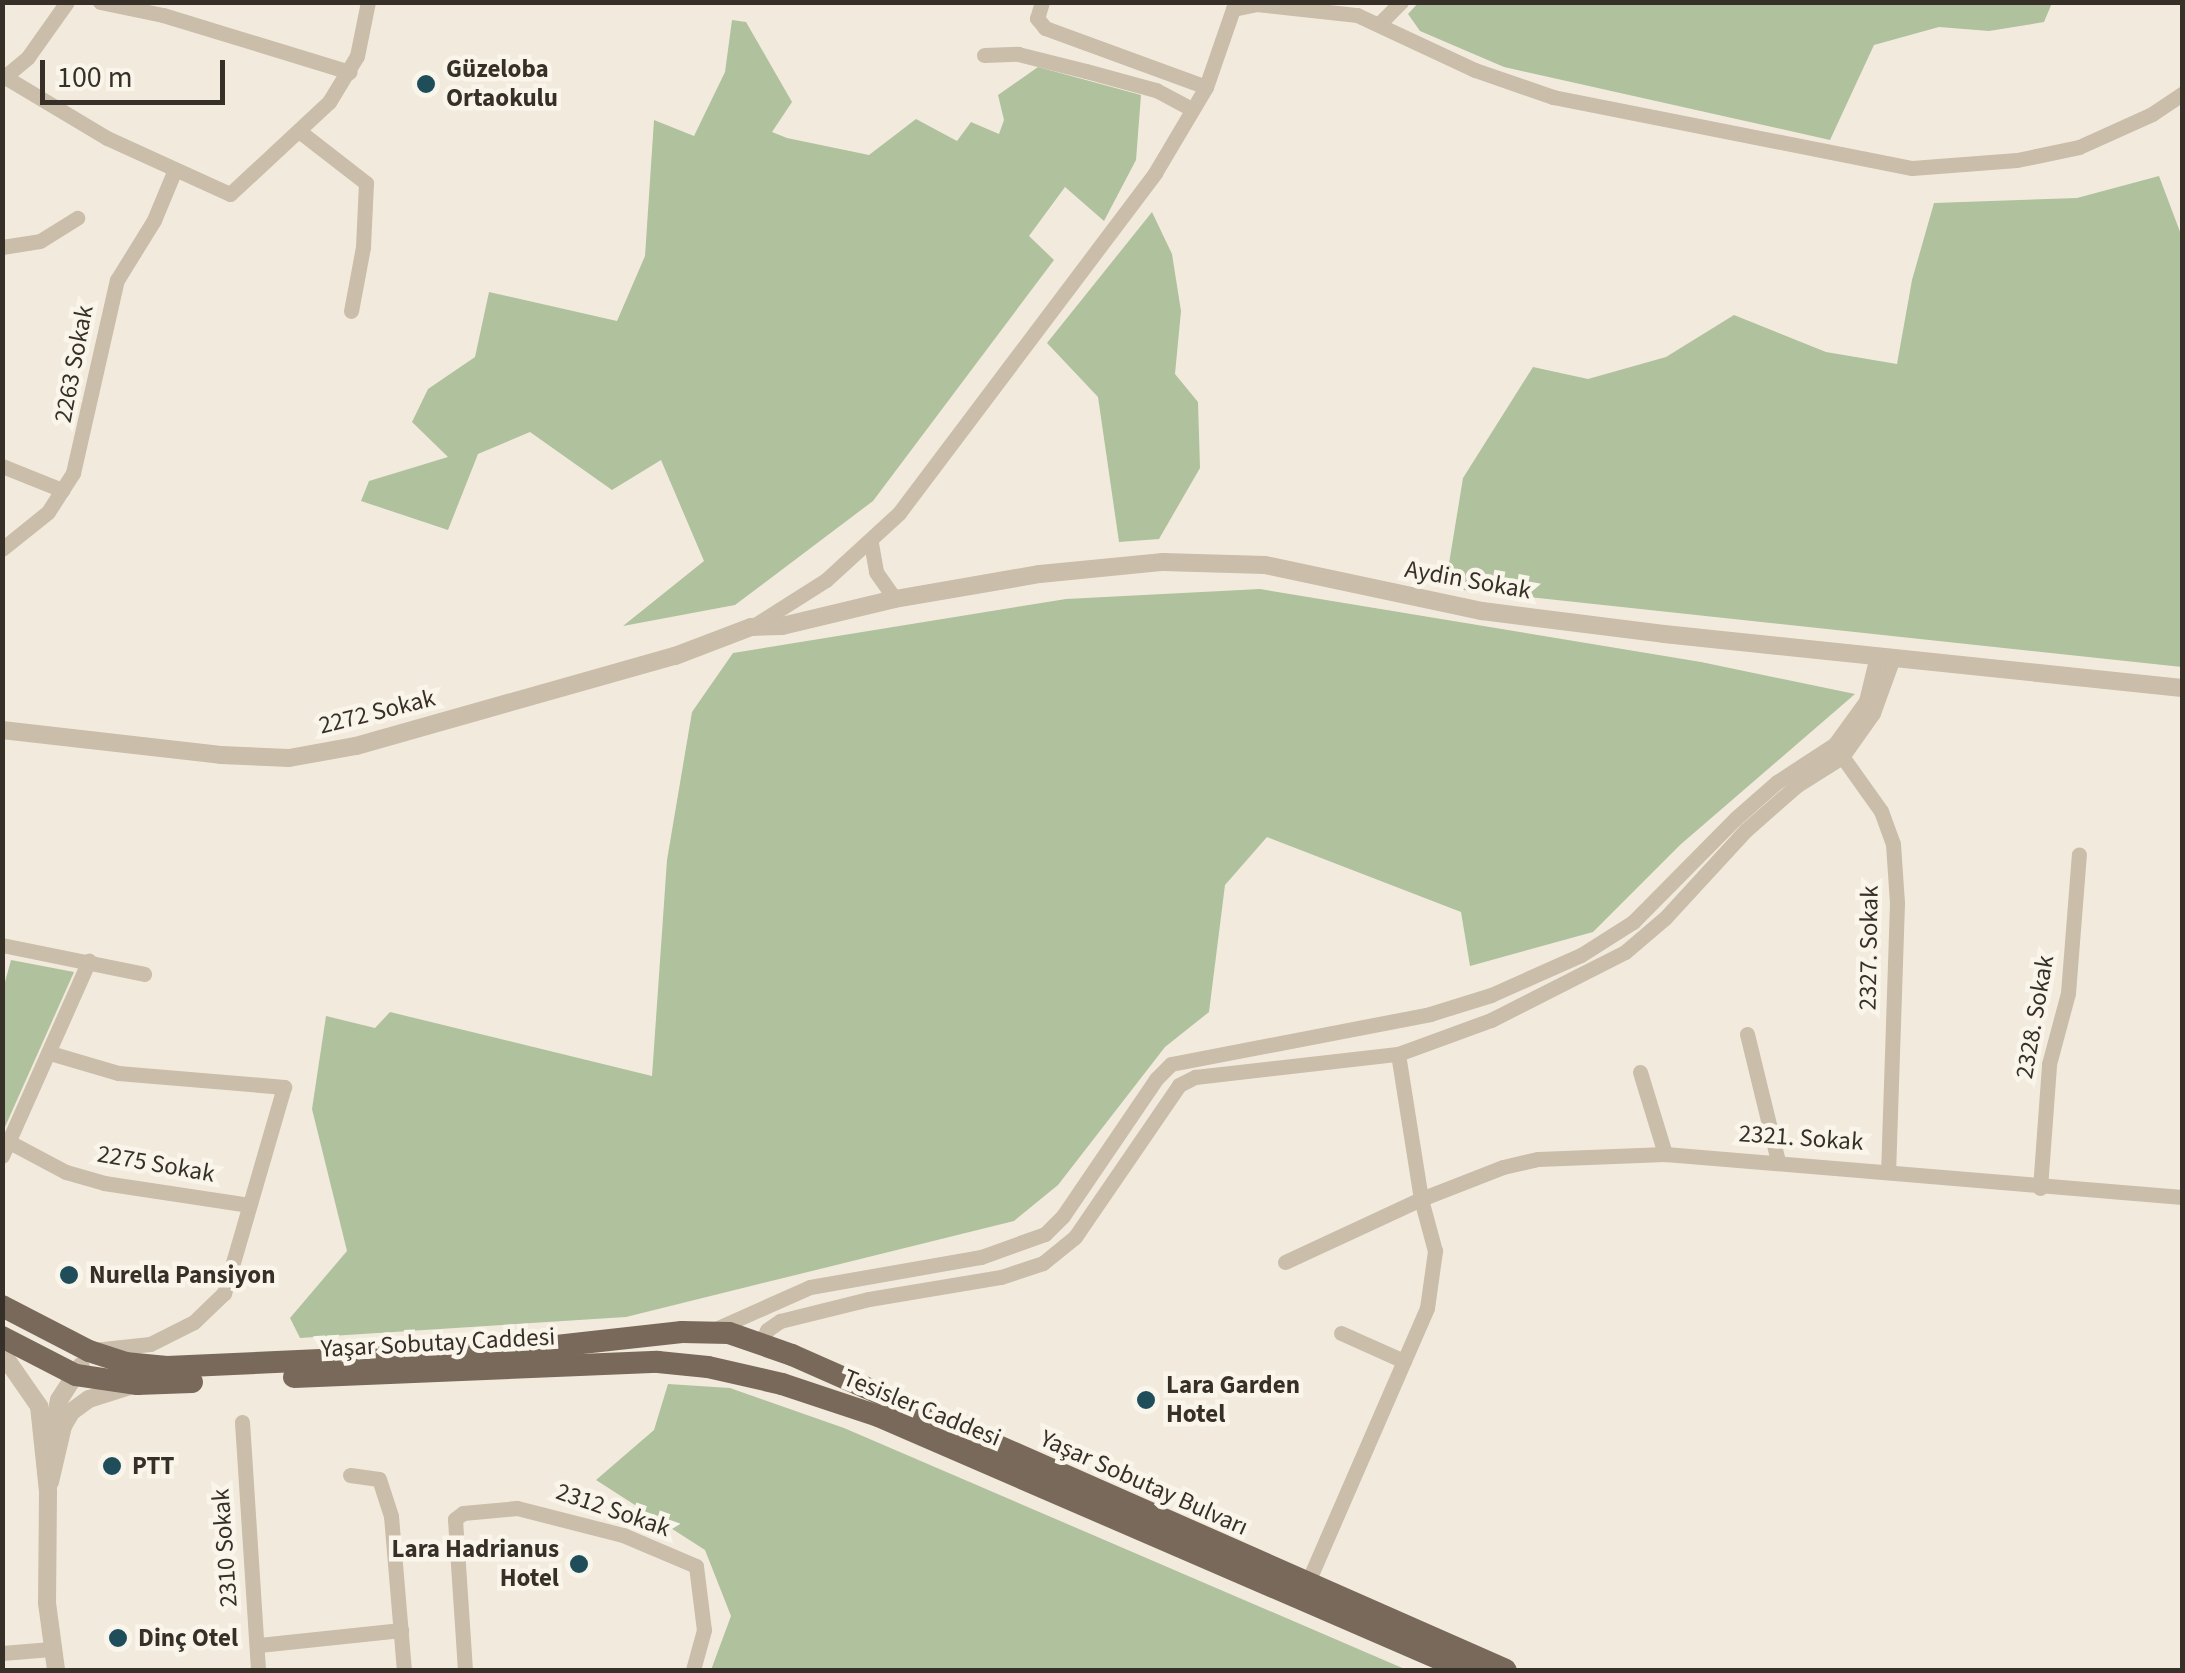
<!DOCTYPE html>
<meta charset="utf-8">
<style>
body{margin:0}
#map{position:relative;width:2185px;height:1673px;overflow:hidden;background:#f2ebdd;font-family:"Source Sans 3",sans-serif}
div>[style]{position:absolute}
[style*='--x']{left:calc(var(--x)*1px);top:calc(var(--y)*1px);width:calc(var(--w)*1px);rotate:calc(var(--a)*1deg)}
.green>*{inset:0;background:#b0c19d}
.minor>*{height:15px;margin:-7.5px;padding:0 7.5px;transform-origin:7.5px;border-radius:7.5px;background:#cabda9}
.tertiary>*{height:18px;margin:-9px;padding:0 9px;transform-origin:9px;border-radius:9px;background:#cabda9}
.primary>*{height:22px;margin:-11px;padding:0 11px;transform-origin:11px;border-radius:11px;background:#79695a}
.dots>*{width:28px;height:28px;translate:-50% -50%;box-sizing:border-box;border:5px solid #faf5ea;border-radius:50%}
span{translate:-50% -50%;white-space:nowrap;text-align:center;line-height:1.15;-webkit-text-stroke:9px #faf5ea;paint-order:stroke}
.poi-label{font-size:25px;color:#373029;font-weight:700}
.left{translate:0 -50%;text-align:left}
.right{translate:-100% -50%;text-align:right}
.street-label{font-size:25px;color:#373029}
.frame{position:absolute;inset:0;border:5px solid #373029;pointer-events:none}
.scale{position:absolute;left:40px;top:60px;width:185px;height:45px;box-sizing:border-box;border:5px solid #373029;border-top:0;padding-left:12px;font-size:30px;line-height:35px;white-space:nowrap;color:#373029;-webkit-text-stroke:8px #faf5ea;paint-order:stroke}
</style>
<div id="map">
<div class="green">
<i style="clip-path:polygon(1419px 2px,2052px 2px,2052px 3px,2044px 22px,1989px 31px,1939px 27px,1874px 45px,1830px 140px,1504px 67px,1420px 31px,1408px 14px)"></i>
<i style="clip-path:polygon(732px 20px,746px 22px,792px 102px,772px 132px,787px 138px,869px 155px,916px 119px,957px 141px,971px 122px,999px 134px,1004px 120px,998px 95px,1038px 67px,1141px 95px,1136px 160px,1104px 221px,1065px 187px,1029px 236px,1054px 260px,873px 501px,735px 605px,623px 626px,704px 561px,661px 460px,612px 490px,530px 432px,478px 454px,448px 530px,361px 501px,369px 481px,448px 457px,412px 422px,428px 389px,475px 357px,489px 292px,617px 321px,645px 256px,654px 120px,694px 136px,725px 72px)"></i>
<i style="clip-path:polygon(2159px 176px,2182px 237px,2182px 667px,1445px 588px,1463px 478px,1533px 367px,1588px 379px,1666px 357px,1734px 315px,1826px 352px,1897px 364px,1912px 280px,1934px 203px,2077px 198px)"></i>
<i style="clip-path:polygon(1152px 212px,1172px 254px,1181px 311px,1175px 374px,1198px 402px,1200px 468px,1159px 539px,1119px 542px,1098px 397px,1047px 343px)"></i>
<i style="clip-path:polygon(1260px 589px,1701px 662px,1855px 694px,1680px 845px,1593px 932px,1470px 966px,1461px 912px,1267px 837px,1225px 885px,1209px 1012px,1165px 1047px,1058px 1185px,1014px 1221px,626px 1317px,300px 1338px,290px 1318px,347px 1251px,312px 1109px,326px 1016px,375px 1028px,390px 1012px,652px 1076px,667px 860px,692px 712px,733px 653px,1066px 599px)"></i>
<i style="clip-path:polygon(11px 960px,74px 972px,5px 1127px,2px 993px)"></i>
<i style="clip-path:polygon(668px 1384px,730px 1388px,844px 1428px,1407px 1670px,711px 1670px,731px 1616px,705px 1550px,596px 1480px,654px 1430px)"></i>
</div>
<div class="minor">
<i style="--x:100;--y:2;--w:64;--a:11.7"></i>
<i style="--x:163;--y:15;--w:195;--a:17"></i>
<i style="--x:1042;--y:2;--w:17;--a:107"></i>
<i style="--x:1037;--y:18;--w:13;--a:51"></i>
<i style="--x:1045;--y:28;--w:171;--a:20.1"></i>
<i style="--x:1380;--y:23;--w:30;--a:-45"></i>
<i style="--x:984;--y:55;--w:34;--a:-2"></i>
<i style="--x:1018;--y:54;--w:70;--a:14"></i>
<i style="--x:1086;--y:71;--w:73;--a:15.2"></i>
<i style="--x:1156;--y:90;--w:40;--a:28"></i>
<i style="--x:5;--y:77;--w:119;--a:30.9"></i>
<i style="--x:107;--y:138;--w:135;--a:24.5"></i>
<i style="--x:230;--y:194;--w:135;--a:-42.9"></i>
<i style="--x:329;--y:102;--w:54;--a:-58.7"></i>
<i style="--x:357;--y:56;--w:55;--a:-78.5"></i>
<i style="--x:2;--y:79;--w:34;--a:-40"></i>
<i style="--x:28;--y:57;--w:67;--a:-54.7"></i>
<i style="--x:299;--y:131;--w:85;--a:37.8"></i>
<i style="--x:366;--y:183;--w:64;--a:92.7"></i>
<i style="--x:363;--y:247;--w:65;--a:100.6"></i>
<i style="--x:2;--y:247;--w:38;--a:-9"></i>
<i style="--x:40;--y:241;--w:44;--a:-31.9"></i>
<i style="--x:2;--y:466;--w:65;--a:21.8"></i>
<i style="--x:871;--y:543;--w:29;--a:80"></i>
<i style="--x:876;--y:572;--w:33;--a:55"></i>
<i style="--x:2;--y:549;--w:59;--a:-38.8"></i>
<i style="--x:48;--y:512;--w:46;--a:-57.3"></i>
<i style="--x:73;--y:473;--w:198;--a:-77.2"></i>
<i style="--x:117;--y:280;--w:70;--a:-58.3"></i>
<i style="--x:154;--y:220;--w:52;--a:-67.4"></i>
<i style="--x:755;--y:625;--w:84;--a:-32.4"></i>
<i style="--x:826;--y:580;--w:99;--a:-42.5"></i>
<i style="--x:899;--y:513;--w:426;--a:-53"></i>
<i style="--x:1155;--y:173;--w:100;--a:-59.3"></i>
<i style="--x:1206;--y:87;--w:83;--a:-70.9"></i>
<i style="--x:1233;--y:9;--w:25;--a:-12"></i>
<i style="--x:1257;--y:4;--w:101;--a:6.3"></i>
<i style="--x:1357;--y:15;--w:130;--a:25"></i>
<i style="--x:1475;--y:70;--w:83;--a:19.1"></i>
<i style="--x:1553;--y:97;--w:366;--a:11.2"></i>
<i style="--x:1912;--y:168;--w:105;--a:-4.4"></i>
<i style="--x:2017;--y:160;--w:63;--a:-11.8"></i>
<i style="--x:2079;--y:147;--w:80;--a:-24.3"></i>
<i style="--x:2152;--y:114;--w:36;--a:-34"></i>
<i style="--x:1839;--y:752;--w:72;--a:54.6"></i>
<i style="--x:1881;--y:811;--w:35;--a:70"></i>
<i style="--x:1893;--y:844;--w:59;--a:86.1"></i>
<i style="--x:1897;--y:903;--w:267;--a:91.9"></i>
<i style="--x:2;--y:945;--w:145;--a:11.5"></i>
<i style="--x:1747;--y:1034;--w:131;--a:76.3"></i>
<i style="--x:50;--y:1053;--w:71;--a:16.4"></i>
<i style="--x:118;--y:1073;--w:167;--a:4.8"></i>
<i style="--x:284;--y:1087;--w:215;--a:106.2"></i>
<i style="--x:224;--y:1293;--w:42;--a:136"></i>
<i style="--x:194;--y:1322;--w:49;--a:153.4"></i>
<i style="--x:150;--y:1344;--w:57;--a:174"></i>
<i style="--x:1640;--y:1072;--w:86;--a:73"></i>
<i style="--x:2;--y:1138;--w:72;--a:28"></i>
<i style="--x:66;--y:1172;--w:40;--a:16"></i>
<i style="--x:104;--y:1183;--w:147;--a:8.6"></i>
<i style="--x:2;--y:1156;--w:214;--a:-66"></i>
<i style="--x:2040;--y:1188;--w:124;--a:-85.8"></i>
<i style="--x:2049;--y:1064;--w:73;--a:-75"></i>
<i style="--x:2068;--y:993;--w:139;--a:-85.5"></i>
<i style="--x:1285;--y:1262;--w:150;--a:-24.9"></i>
<i style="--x:1421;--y:1199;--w:88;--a:-21.3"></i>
<i style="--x:1503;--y:1167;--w:36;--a:-13"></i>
<i style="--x:1538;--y:1159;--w:127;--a:-2.3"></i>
<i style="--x:1665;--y:1154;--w:519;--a:4.75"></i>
<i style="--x:711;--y:1331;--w:108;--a:-24"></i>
<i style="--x:810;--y:1287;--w:174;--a:-10"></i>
<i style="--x:981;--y:1257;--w:68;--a:-19.8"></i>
<i style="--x:1045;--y:1234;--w:25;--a:-45"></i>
<i style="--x:1063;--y:1216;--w:166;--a:-55.8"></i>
<i style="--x:1156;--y:1079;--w:21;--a:-45"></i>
<i style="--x:1171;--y:1064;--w:264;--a:-10.9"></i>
<i style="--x:1430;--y:1014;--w:64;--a:-17.3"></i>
<i style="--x:1491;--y:995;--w:98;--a:-24"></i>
<i style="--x:1581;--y:955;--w:62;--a:-32.4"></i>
<i style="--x:1633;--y:922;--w:146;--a:-45.3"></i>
<i style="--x:1736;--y:818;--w:55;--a:-41.3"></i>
<i style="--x:1777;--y:782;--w:69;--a:-33.2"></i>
<i style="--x:1835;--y:744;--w:53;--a:-54.2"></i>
<i style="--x:1866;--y:701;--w:46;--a:-76.3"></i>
<i style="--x:1341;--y:1333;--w:69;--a:24"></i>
<i style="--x:761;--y:1343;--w:14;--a:-65"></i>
<i style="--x:767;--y:1330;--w:16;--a:-35"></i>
<i style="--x:780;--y:1321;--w:92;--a:-13.9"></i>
<i style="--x:869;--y:1299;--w:134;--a:-9.5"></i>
<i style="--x:1001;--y:1277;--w:44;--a:-18.4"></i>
<i style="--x:1043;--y:1263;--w:41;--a:-39.1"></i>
<i style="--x:1075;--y:1237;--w:184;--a:-55.6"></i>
<i style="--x:1179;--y:1085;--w:18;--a:-27"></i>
<i style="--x:1195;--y:1077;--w:204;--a:-6.5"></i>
<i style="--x:1398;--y:1054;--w:99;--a:-20.1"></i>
<i style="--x:1491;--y:1020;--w:150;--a:-26.9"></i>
<i style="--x:1625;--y:952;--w:52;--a:-40.4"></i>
<i style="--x:1665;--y:918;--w:120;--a:-47.4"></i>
<i style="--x:1746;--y:830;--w:67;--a:-41.3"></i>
<i style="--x:1796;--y:786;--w:54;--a:-32.2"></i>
<i style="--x:1842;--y:757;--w:54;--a:-54.8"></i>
<i style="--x:1873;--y:713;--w:59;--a:-70"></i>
<i style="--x:242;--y:1422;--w:249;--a:86.3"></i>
<i style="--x:350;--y:1475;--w:29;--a:8"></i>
<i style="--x:379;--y:1479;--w:39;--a:72"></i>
<i style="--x:391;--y:1516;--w:155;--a:85.2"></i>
<i style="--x:1307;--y:1584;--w:301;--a:-66.5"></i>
<i style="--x:1427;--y:1308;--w:58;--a:-82"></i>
<i style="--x:1435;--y:1251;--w:54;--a:-105.1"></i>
<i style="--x:1421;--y:1199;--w:147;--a:-99"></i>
<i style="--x:259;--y:1645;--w:143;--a:-6"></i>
<i style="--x:2;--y:1653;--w:49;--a:-4.7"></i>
<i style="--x:465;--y:1670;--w:151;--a:-93.8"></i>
<i style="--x:455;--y:1519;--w:10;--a:-37"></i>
<i style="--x:463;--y:1513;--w:54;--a:-5.3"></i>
<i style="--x:517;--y:1508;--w:109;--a:14.3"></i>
<i style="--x:623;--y:1535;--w:79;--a:23"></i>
<i style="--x:696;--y:1566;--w:64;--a:82.9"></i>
<i style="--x:704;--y:1630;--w:41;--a:105.4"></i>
</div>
<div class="tertiary">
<i style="--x:2;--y:730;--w:220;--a:6.5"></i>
<i style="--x:221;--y:755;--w:68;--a:2.5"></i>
<i style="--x:289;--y:758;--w:68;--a:-10.2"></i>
<i style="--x:356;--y:746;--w:331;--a:-15.8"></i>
<i style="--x:675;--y:656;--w:81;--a:-20.9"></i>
<i style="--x:751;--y:627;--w:31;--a:-2"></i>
<i style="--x:782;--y:626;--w:116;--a:-13.4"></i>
<i style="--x:895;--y:599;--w:147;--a:-9.8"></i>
<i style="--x:1040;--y:574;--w:124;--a:-5.6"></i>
<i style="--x:1163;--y:562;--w:102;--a:1.7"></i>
<i style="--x:1265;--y:565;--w:222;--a:12"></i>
<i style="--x:1482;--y:611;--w:183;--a:7.2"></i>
<i style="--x:1664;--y:634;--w:521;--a:5.95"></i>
<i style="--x:2;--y:1353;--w:65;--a:55.1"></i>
<i style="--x:39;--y:1406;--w:86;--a:84"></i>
<i style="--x:48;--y:1492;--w:111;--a:90.5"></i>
<i style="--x:47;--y:1603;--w:68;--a:82.3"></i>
<i style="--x:50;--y:1442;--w:43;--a:-77.9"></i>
<i style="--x:59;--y:1400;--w:40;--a:-57.1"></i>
<i style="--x:50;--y:1482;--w:57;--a:-76.9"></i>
<i style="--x:63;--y:1426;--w:16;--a:-60"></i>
<i style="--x:71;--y:1412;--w:22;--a:-36"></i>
<i style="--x:89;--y:1399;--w:43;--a:-17.6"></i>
</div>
<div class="primary">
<i style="--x:2;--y:1306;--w:98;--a:27.3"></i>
<i style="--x:89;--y:1351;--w:38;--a:18"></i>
<i style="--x:125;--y:1363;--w:42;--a:5.4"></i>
<i style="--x:167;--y:1367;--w:334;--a:-2.6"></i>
<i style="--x:501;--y:1352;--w:182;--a:-6.3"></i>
<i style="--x:682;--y:1332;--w:47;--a:1.2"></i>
<i style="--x:729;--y:1333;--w:67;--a:19.2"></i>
<i style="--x:792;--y:1355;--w:780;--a:23.81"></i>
<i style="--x:2;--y:1337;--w:83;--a:27.2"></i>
<i style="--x:76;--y:1375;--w:62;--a:8.4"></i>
<i style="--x:137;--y:1384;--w:55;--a:-2.1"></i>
<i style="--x:294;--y:1377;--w:364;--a:-2.4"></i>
<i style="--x:658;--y:1362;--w:50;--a:5.7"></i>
<i style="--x:708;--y:1367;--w:76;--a:12.9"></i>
<i style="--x:782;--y:1384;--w:101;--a:18.4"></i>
<i style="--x:878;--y:1416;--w:640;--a:23.4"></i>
</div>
<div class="dots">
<i style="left:426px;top:84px;background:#1f4d59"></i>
<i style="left:69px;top:1275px;background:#1f4d59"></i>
<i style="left:1146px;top:1400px;background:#1f4d59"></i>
<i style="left:112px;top:1466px;background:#1f4d59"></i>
<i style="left:579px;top:1564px;background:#1f4d59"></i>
<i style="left:118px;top:1638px;background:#1f4d59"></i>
</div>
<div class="poi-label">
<span class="left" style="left:446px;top:84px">Güzeloba<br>Ortaokulu</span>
<span class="left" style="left:89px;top:1275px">Nurella Pansiyon</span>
<span class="left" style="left:1166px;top:1400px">Lara Garden<br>Hotel</span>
<span class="left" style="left:132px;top:1466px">PTT</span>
<span class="right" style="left:559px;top:1564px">Lara Hadrianus<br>Hotel</span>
<span class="left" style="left:138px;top:1638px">Dinç Otel</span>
</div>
<div class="street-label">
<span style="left:74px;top:364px;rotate:-79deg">2263 Sokak</span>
<span style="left:1468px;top:580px;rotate:10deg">Aydin Sokak</span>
<span style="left:377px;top:712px;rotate:-14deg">2272 Sokak</span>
<span style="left:1869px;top:948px;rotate:-89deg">2327. Sokak</span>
<span style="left:2035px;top:1017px;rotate:-80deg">2328. Sokak</span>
<span style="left:1801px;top:1138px;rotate:4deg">2321. Sokak</span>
<span style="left:156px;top:1164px;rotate:10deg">2275 Sokak</span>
<span style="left:438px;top:1343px;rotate:-3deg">Yaşar Sobutay Caddesi</span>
<span style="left:922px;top:1408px;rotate:22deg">Tesisler Caddesi</span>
<span style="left:1144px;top:1483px;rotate:24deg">Yaşar Sobutay Bulvarı</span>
<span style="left:613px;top:1510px;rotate:19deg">2312 Sokak</span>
<span style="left:225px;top:1548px;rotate:-94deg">2310 Sokak</span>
</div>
<div class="frame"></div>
<div class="scale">100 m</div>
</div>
